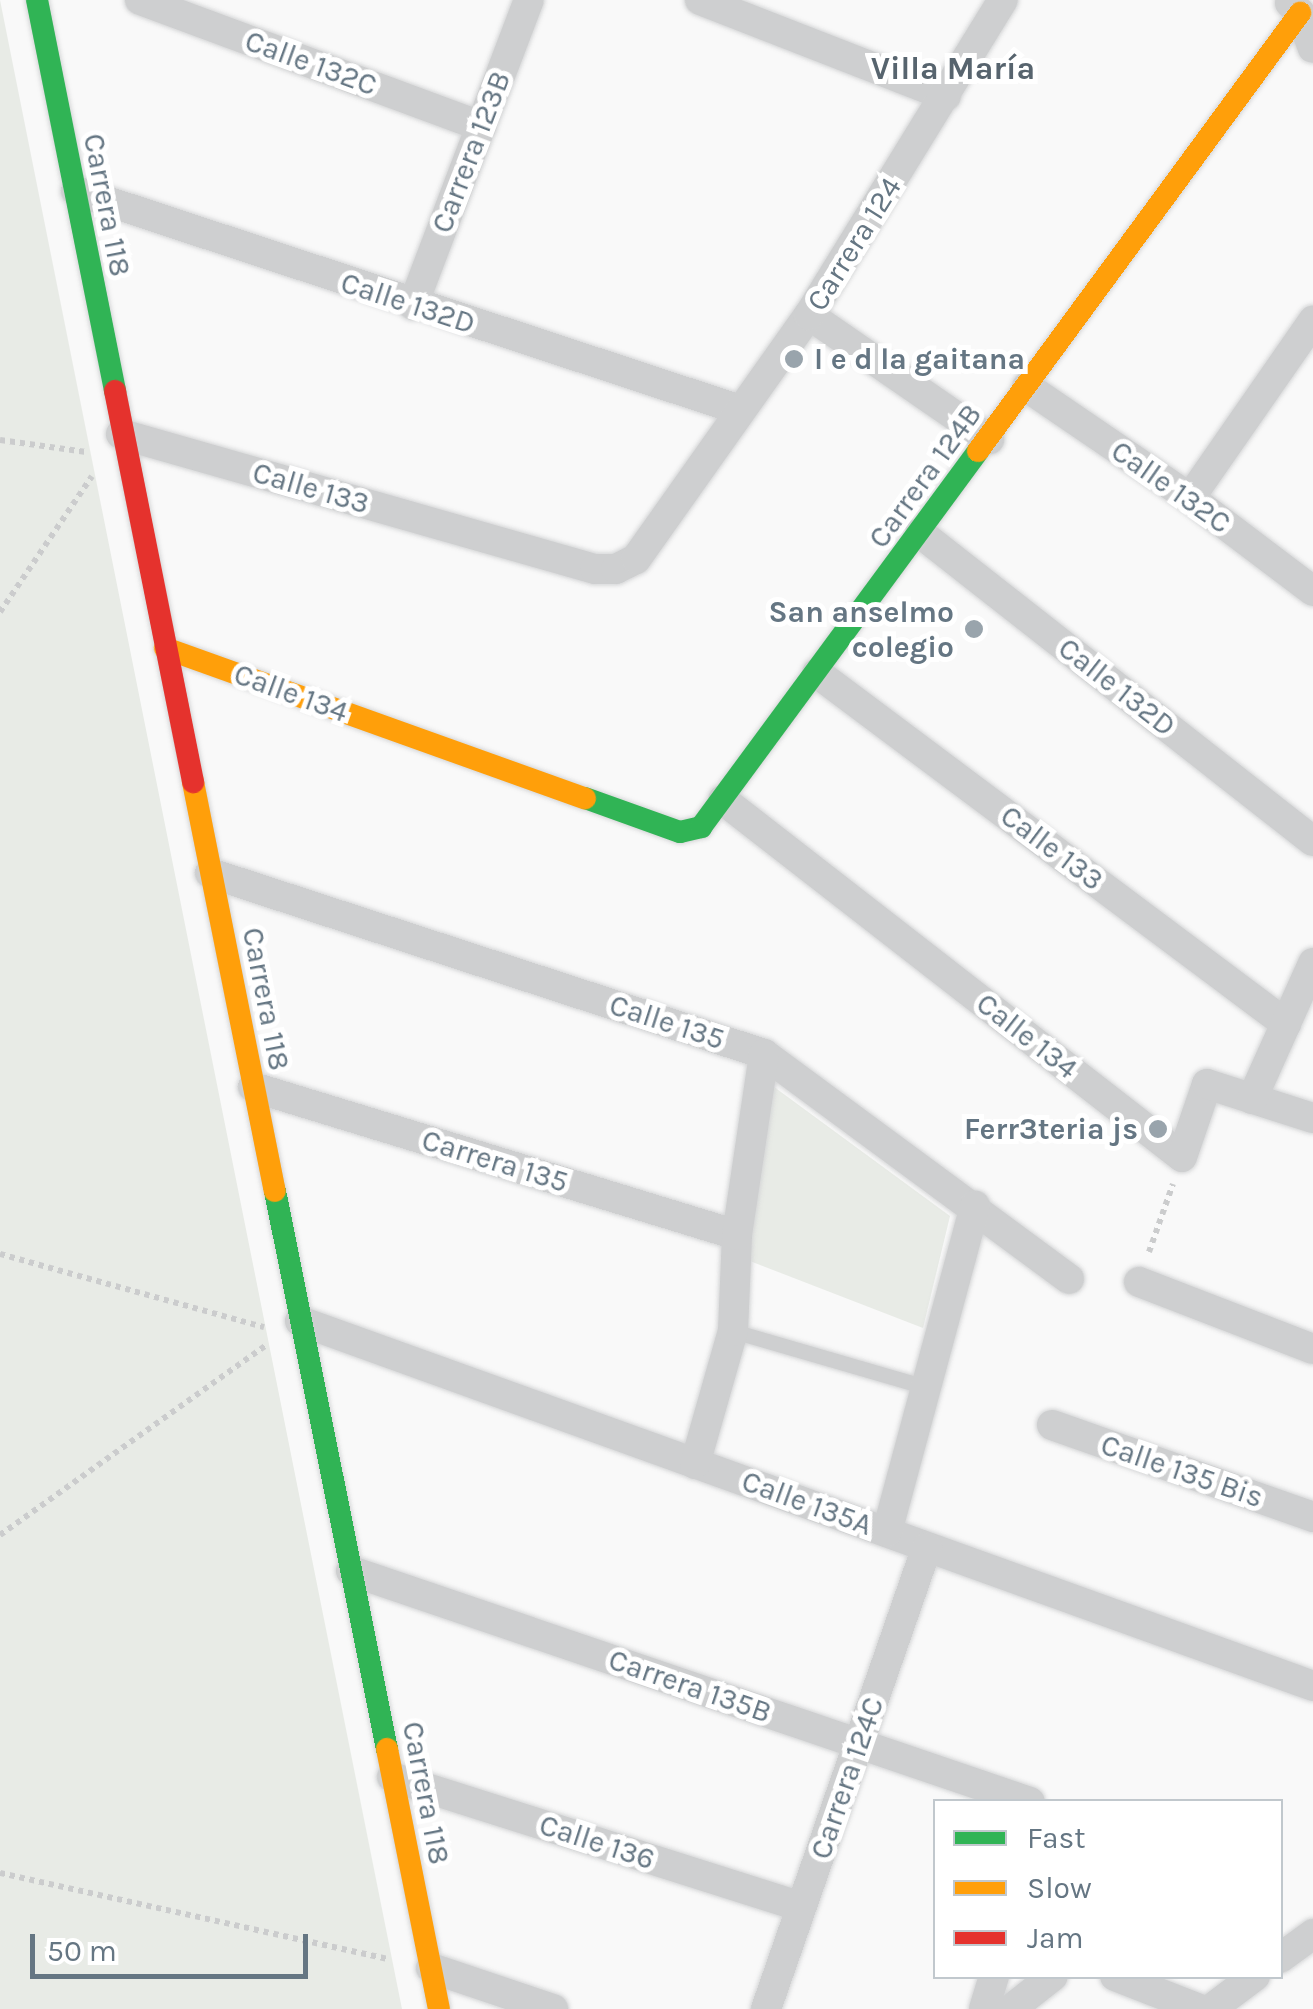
<!DOCTYPE html>
<meta charset="utf-8">
<style>
body{margin:0}
#map{position:relative;width:1313px;height:2009px;overflow:hidden;background:#f9f9f9;font-family:Karla,sans-serif}
div>[style]{position:absolute}
[style*='--x']{left:calc(var(--x)*1px);top:calc(var(--y)*1px);width:calc(var(--w)*1px);rotate:calc(var(--a)*1deg)}
.green>*{inset:0;background:#e8ebe6}
.path>*{height:6px;margin-top:-3px;transform-origin:0;background:repeating-linear-gradient(90deg,#cbcccd 0 5px,transparent 0 10px)}
.roads{filter:drop-shadow(0 0 2px #d5d6d7) drop-shadow(0 0 2px #d5d6d7)}
.lane>*{height:15px;margin:-7.5px;padding:0 7.5px;transform-origin:7.5px;border-radius:7.5px;background:#cecfd0}
.street>*{height:30px;margin:-15px;padding:0 15px;transform-origin:15px;border-radius:15px;background:#cecfd0}
.fast>*{height:22px;margin:-11px;padding:0 11px;transform-origin:11px;border-radius:11px;background:#30b455}
.slow>*{height:22px;margin:-11px;padding:0 11px;transform-origin:11px;border-radius:11px;background:#ff9f0a}
.jam>*{height:22px;margin:-11px;padding:0 11px;transform-origin:11px;border-radius:11px;background:#e5322d}
.dots>*{width:28px;height:28px;translate:-50% -50%;box-sizing:border-box;border:5px solid #fff;border-radius:50%}
span{translate:-50% -50%;white-space:nowrap;text-align:center;line-height:1.15;-webkit-text-stroke:10px #fff;paint-order:stroke}
.street-label{font-size:30px;color:#657683}
.poi-label{font-size:30px;color:#657683;font-weight:700}
.left{translate:0 -50%;text-align:left}
.right{translate:-100% -50%;text-align:right}
.neighbourhood-label{font-size:32px;color:#57646e;font-weight:700}
.legend{position:absolute;left:933px;top:1799px;width:350px;height:180px;box-sizing:border-box;background:#fff;border:2px solid #c1c8cd;margin:0;padding:12px 18px;list-style:none;font-size:30px;color:#657683}
.legend li{display:flex;align-items:center;gap:20px;height:50px}
.legend b{width:50px;border:2px solid #c1c8cd}
.scale{position:absolute;left:30px;top:1934px;width:278px;height:45px;box-sizing:border-box;border:5px solid #657683;border-top:0;padding-left:12px;font-size:30px;line-height:35px;white-space:nowrap;color:#657683;-webkit-text-stroke:8px #fff;paint-order:stroke}
</style>
<div id="map">
<div class="green">
<i style="clip-path:polygon(0 0,402px 2009px,0 2009px)"></i>
<i style="clip-path:polygon(766px 1081px,950px 1216px,923px 1328px,742px 1258px)"></i>
</div>
<div class="path">
<i style="--x:0;--y:440;--w:87;--a:7.9"></i>
<i style="--x:0;--y:612;--w:164;--a:-55.9"></i>
<i style="--x:1149;--y:1252;--w:72;--a:-70.6"></i>
<i style="--x:0;--y:1254;--w:274;--a:15.5"></i>
<i style="--x:0;--y:1535;--w:329;--a:-35.5"></i>
<i style="--x:0;--y:1873;--w:396;--a:12.5"></i>
</div>
<div class="roads">
<div class="lane">
<i style="--x:733;--y:1331;--w:201;--a:16.2"></i>
</div>
<div class="street">
<i style="--x:140;--y:0;--w:364;--a:20.3"></i>
<i style="--x:700;--y:0;--w:264;--a:21.3"></i>
<i style="--x:1290;--y:3;--w:14;--a:45"></i>
<i style="--x:1300;--y:13;--w:37;--a:70"></i>
<i style="--x:76;--y:191;--w:699;--a:18.25"></i>
<i style="--x:413;--y:305;--w:326;--a:-69.2"></i>
<i style="--x:809;--y:315;--w:219;--a:34.6"></i>
<i style="--x:1027;--y:387;--w:197;--a:34.3"></i>
<i style="--x:1190;--y:498;--w:154;--a:37.1"></i>
<i style="--x:121;--y:434;--w:493;--a:15.9"></i>
<i style="--x:595;--y:569;--w:21;--a:0"></i>
<i style="--x:616;--y:569;--w:22;--a:-27"></i>
<i style="--x:636;--y:559;--w:299;--a:-54.7"></i>
<i style="--x:809;--y:315;--w:370;--a:-58.4"></i>
<i style="--x:1190;--y:498;--w:216;--a:-55.2"></i>
<i style="--x:920;--y:533;--w:499;--a:38.1"></i>
<i style="--x:817;--y:673;--w:586;--a:36.81"></i>
<i style="--x:723;--y:800;--w:581;--a:37.87"></i>
<i style="--x:1182;--y:1157;--w:77;--a:-71.1"></i>
<i style="--x:1207;--y:1084;--w:111;--a:17.8"></i>
<i style="--x:210;--y:873;--w:583;--a:18.09"></i>
<i style="--x:764;--y:1054;--w:379;--a:36.4"></i>
<i style="--x:253;--y:1087;--w:506;--a:17"></i>
<i style="--x:1252;--y:1099;--w:149;--a:-65.8"></i>
<i style="--x:1139;--y:1282;--w:186;--a:21.1"></i>
<i style="--x:300;--y:1321;--w:1077;--a:19.81"></i>
<i style="--x:1052;--y:1425;--w:277;--a:19.4"></i>
<i style="--x:695;--y:1464;--w:138;--a:-74.1"></i>
<i style="--x:733;--y:1331;--w:96;--a:-87.6"></i>
<i style="--x:737;--y:1235;--w:183;--a:-81.5"></i>
<i style="--x:887;--y:1532;--w:338;--a:-74.9"></i>
<i style="--x:351;--y:1571;--w:717;--a:18.79"></i>
<i style="--x:392;--y:1777;--w:429;--a:17.6"></i>
<i style="--x:1280;--y:1958;--w:41;--a:-36"></i>
<i style="--x:431;--y:1968;--w:129;--a:18.6"></i>
<i style="--x:1115;--y:1976;--w:90;--a:21.4"></i>
<i style="--x:766;--y:2009;--w:489;--a:-70.8"></i>
<i style="--x:984;--y:2009;--w:34;--a:-73"></i>
<i style="--x:1011;--y:2009;--w:53;--a:-38.2"></i>
<i style="--x:1211;--y:2009;--w:55;--a:-36.9"></i>
</div>
<div class="fast">
<i style="--x:37;--y:0;--w:399;--a:78.7"></i>
<i style="--x:585;--y:798;--w:101;--a:19.7"></i>
<i style="--x:680;--y:832;--w:22;--a:-13"></i>
<i style="--x:701;--y:827;--w:467;--a:-53.6"></i>
<i style="--x:275;--y:1191;--w:569;--a:78.65"></i>
</div>
<div class="slow">
<i style="--x:978;--y:451;--w:544;--a:-53.68"></i>
<i style="--x:165;--y:648;--w:446;--a:19.7"></i>
<i style="--x:193;--y:782;--w:417;--a:78.7"></i>
<i style="--x:387;--y:1749;--w:265;--a:78.7"></i>
</div>
<div class="jam">
<i style="--x:115;--y:391;--w:399;--a:78.7"></i>
</div>
</div>
<div class="dots">
<i style="left:794px;top:359px;background:#99a4ac"></i>
<i style="left:974px;top:629px;background:#99a4ac"></i>
<i style="left:1158px;top:1129px;background:#99a4ac"></i>
</div>
<div class="street-label">
<span style="left:311px;top:63px;rotate:20deg">Calle 132C</span>
<span style="left:471px;top:152px;rotate:-69deg">Carrera 123B</span>
<span style="left:107px;top:205px;rotate:79deg">Carrera 118</span>
<span style="left:854px;top:244px;rotate:-58deg">Carrera 124</span>
<span style="left:408px;top:303px;rotate:18deg">Calle 132D</span>
<span style="left:925px;top:476px;rotate:-54deg">Carrera 124B</span>
<span style="left:1171px;top:487px;rotate:35deg">Calle 132C</span>
<span style="left:311px;top:488px;rotate:16deg">Calle 133</span>
<span style="left:1117px;top:687px;rotate:38deg">Calle 132D</span>
<span style="left:291px;top:693px;rotate:20deg">Calle 134</span>
<span style="left:1052px;top:848px;rotate:37deg">Calle 133</span>
<span style="left:266px;top:999px;rotate:79deg">Carrera 118</span>
<span style="left:667px;top:1022px;rotate:18deg">Calle 135</span>
<span style="left:1027px;top:1036px;rotate:38deg">Calle 134</span>
<span style="left:495px;top:1161px;rotate:17deg">Carrera 135</span>
<span style="left:1182px;top:1471px;rotate:19deg">Calle 135 Bis</span>
<span style="left:807px;top:1503px;rotate:20deg">Calle 135A</span>
<span style="left:690px;top:1686px;rotate:19deg">Carrera 135B</span>
<span style="left:847px;top:1778px;rotate:-71deg">Carrera 124C</span>
<span style="left:426px;top:1793px;rotate:79deg">Carrera 118</span>
<span style="left:597px;top:1842px;rotate:18deg">Calle 136</span>
</div>
<div class="poi-label">
<span class="left" style="left:814px;top:359px">I e d la gaitana</span>
<span class="right" style="left:954px;top:629px">San anselmo<br>colegio</span>
<span class="right" style="left:1138px;top:1129px">Ferr3teria js</span>
</div>
<div class="neighbourhood-label">
<span style="left:953px;top:69px">Villa María</span>
</div>
<ul class="legend">
<li><b style="height:12px;background:#30b455"></b>Fast</li>
<li><b style="height:12px;background:#ff9f0a"></b>Slow</li>
<li><b style="height:12px;background:#e5322d"></b>Jam</li>
</ul>
<div class="scale">50 m</div>
</div>
